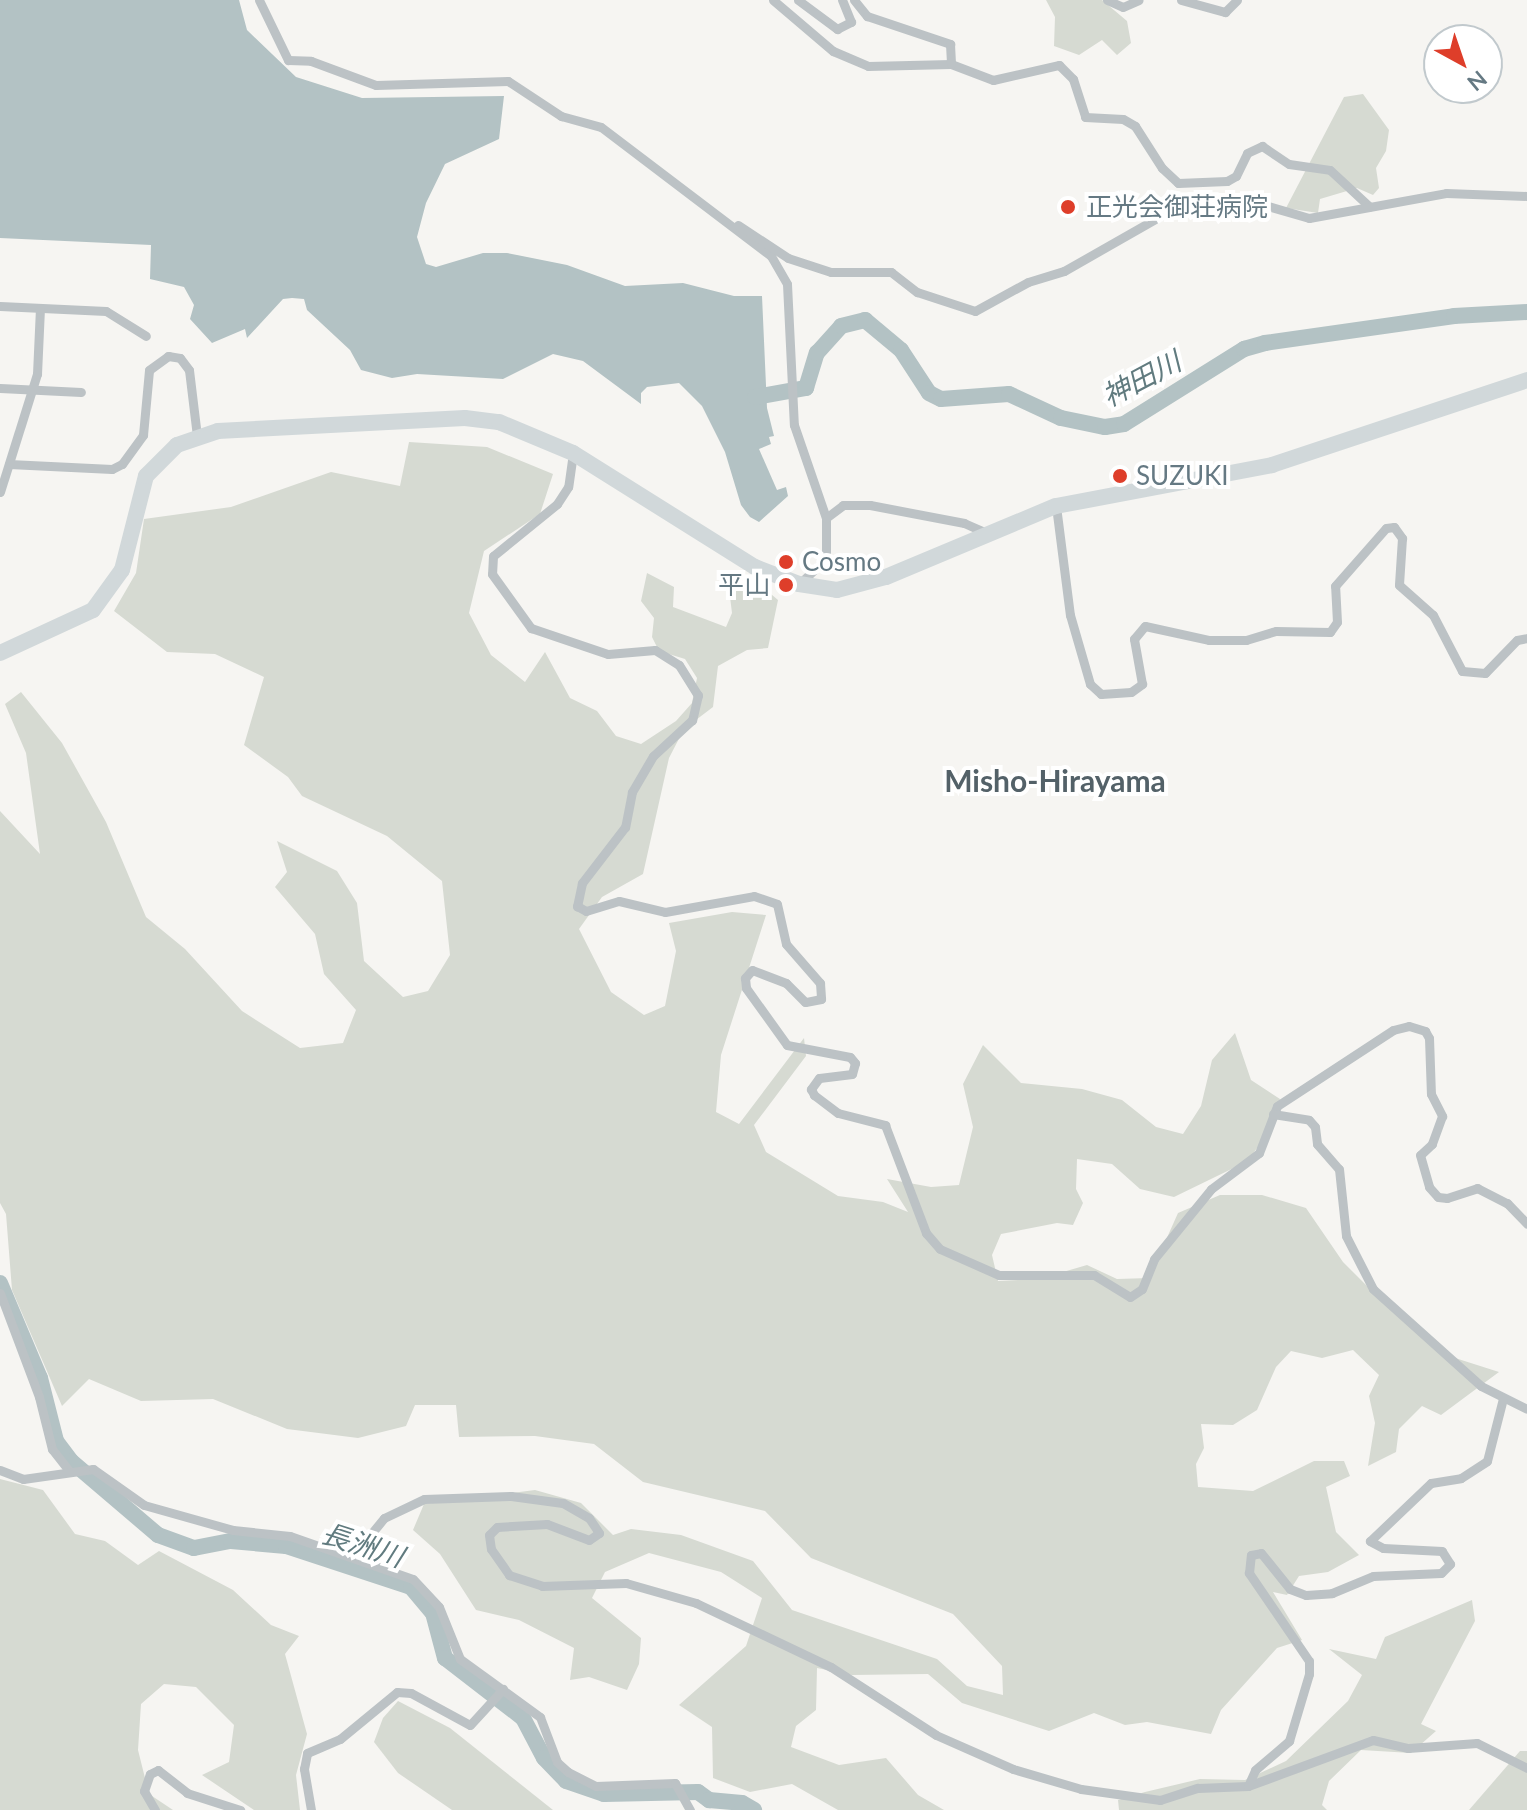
<!DOCTYPE html>
<meta charset="utf-8">
<style>
body{margin:0}
#map{position:relative;width:1527px;height:1810px;overflow:hidden;background:#f6f5f2;font-family:Lato,"Noto Sans JP",sans-serif}
div>[style]{position:absolute}
[style*='--x']{left:calc(var(--x)*1px);top:calc(var(--y)*1px);width:calc(var(--w)*1px);rotate:calc(var(--a)*1deg)}
.green>*{inset:0;background:#d6dad2}
.water>*{inset:0;background:#b3c2c4}
.river>*{height:16px;margin:-8px;padding:0 8px;transform-origin:8px;border-radius:8px;background:#b3c2c4}
.minor>*{height:9px;margin:-4.5px;padding:0 4.5px;transform-origin:4.5px;border-radius:4.5px;background:#bcc2c5}
.trunk>*{height:16px;margin:-8px;padding:0 8px;transform-origin:8px;border-radius:8px;background:#d1d8da}
.dots>*{width:22px;height:22px;translate:-50% -50%;box-sizing:border-box;border:4px solid #fff;border-radius:50%}
span{translate:-50% -50%;white-space:nowrap;text-align:center;line-height:1.15;-webkit-text-stroke:8px #fff;paint-order:stroke}
.poi-label{font-size:26px;color:#657983}
.left{translate:0 -50%;text-align:left}
.right{translate:-100% -50%;text-align:right}
.water-label{font-size:28px;color:#617b7f;font-style:italic}
.quarter-label{font-size:30px;color:#536168;font-weight:700}
.north{position:absolute;left:1423px;top:24px;width:80px;height:80px;box-sizing:border-box;background:#fff;border:2px solid #c1c9cd;border-radius:50%;rotate:140deg;font-size:22px;font-weight:700;line-height:32px;text-align:center;color:#657983}
.north::after{content:'';display:block;margin:auto;width:28px;height:36px;background:#de3e2a;clip-path:polygon(50% 0,100% 100%,50% 72%,0 100%)}
</style>
<div id="map">
<div class="green">
<i style="clip-path:polygon(1046px 0,1102px 0,1127px 21px,1131px 43px,1117px 55px,1102px 40px,1079px 55px,1054px 46px,1055px 17px)"></i>
<i style="clip-path:polygon(1363px 94px,1389px 130px,1386px 151px,1376px 168px,1379px 188px,1373px 195px,1357px 188px,1320px 199px,1318px 213px,1286px 208px,1344px 97px)"></i>
<i style="clip-path:polygon(409px 442px,487px 447px,553px 474px,540px 514px,484px 551px,469px 613px,491px 655px,525px 682px,545px 652px,570px 698px,597px 711px,616px 736px,641px 744px,676px 721px,692px 703px,697px 678px,685px 659px,659px 651px,652px 637px,654px 618px,641px 601px,647px 573px,674px 587px,673px 607px,726px 627px,732px 613px,728px 581px,759px 584px,778px 600px,768px 648px,747px 650px,718px 666px,713px 707px,684px 729px,669px 758px,643px 874px,602px 897px,579px 929px,611px 992px,644px 1015px,665px 1006px,676px 951px,669px 923px,732px 912px,766px 915px,721px 1055px,716px 1112px,739px 1124px,804px 1038px,806px 1056px,754px 1125px,766px 1152px,838px 1196px,883px 1202px,908px 1212px,887px 1179px,931px 1187px,959px 1185px,973px 1127px,963px 1084px,983px 1045px,1021px 1083px,1082px 1089px,1122px 1100px,1156px 1127px,1183px 1134px,1201px 1106px,1212px 1060px,1235px 1033px,1251px 1080px,1280px 1099px,1273px 1125px,1248px 1161px,1174px 1197px,1140px 1189px,1112px 1164px,1077px 1159px,1076px 1189px,1083px 1203px,1073px 1225px,1057px 1223px,1001px 1234px,992px 1255px,998px 1281px,1039px 1279px,1087px 1265px,1117px 1279px,1149px 1278px,1178px 1213px,1220px 1195px,1262px 1195px,1306px 1208px,1343px 1262px,1386px 1305px,1452px 1357px,1499px 1372px,1441px 1415px,1422px 1406px,1399px 1429px,1396px 1452px,1368px 1466px,1375px 1423px,1369px 1396px,1379px 1375px,1353px 1350px,1322px 1358px,1291px 1351px,1276px 1367px,1257px 1410px,1233px 1425px,1201px 1424px,1204px 1448px,1196px 1464px,1198px 1487px,1253px 1491px,1314px 1461px,1344px 1461px,1350px 1476px,1326px 1487px,1336px 1532px,1359px 1555px,1328px 1572px,1299px 1576px,1287px 1595px,1273px 1592px,1302px 1640px,1277px 1648px,1221px 1710px,1211px 1734px,1147px 1722px,1125px 1725px,1094px 1713px,1049px 1731px,962px 1703px,928px 1674px,852px 1675px,817px 1668px,816px 1710px,796px 1726px,791px 1747px,839px 1765px,886px 1758px,918px 1795px,944px 1810px,838px 1810px,792px 1784px,750px 1792px,713px 1778px,712px 1727px,679px 1705px,746px 1646px,762px 1598px,721px 1572px,649px 1553px,605px 1572px,592px 1598px,641px 1638px,639px 1664px,627px 1690px,589px 1677px,570px 1680px,574px 1648px,519px 1620px,476px 1610px,440px 1554px,413px 1530px,424px 1504px,535px 1490px,581px 1503px,613px 1535px,631px 1529px,681px 1535px,753px 1561px,792px 1610px,937px 1659px,967px 1686px,1003px 1695px,1002px 1666px,953px 1614px,811px 1558px,765px 1511px,643px 1482px,594px 1444px,535px 1436px,459px 1437px,456px 1405px,415px 1405px,406px 1426px,358px 1438px,287px 1429px,213px 1399px,141px 1401px,89px 1379px,62px 1406px,12px 1290px,6px 1214px,0 1203px,0 811px,40px 854px,26px 753px,5px 704px,21px 692px,62px 743px,106px 822px,146px 917px,185px 949px,242px 1011px,300px 1048px,343px 1043px,356px 1010px,324px 974px,315px 934px,275px 887px,287px 872px,277px 841px,337px 871px,357px 903px,364px 961px,403px 997px,428px 991px,450px 955px,442px 881px,387px 836px,302px 796px,288px 777px,244px 745px,264px 677px,215px 654px,167px 652px,114px 611px,136px 573px,144px 519px,231px 507px,331px 472px,400px 486px)"></i>
<i style="clip-path:polygon(0 1479px,43px 1490px,75px 1534px,105px 1541px,138px 1565px,159px 1551px,233px 1590px,271px 1625px,299px 1636px,285px 1654px,307px 1734px,296px 1775px,300px 1810px,254px 1810px,202px 1775px,229px 1762px,234px 1725px,196px 1687px,164px 1684px,141px 1704px,138px 1750px,149px 1794px,173px 1810px,0 1810px)"></i>
<i style="clip-path:polygon(1472px 1600px,1475px 1621px,1421px 1724px,1436px 1731px,1411px 1753px,1361px 1750px,1329px 1781px,1322px 1805px,1327px 1810px,1119px 1810px,1118px 1800px,1145px 1792px,1200px 1779px,1245px 1780px,1286px 1761px,1348px 1701px,1362px 1675px,1329px 1649px,1376px 1659px,1385px 1637px)"></i>
<i style="clip-path:polygon(398px 1701px,450px 1728px,553px 1810px,452px 1810px,398px 1773px,374px 1742px,383px 1718px)"></i>
<i style="clip-path:polygon(1520px 1751px,1527px 1751px,1527px 1810px,1469px 1810px)"></i>
</div>
<div class="water">
<i style="clip-path:polygon(0 0,239px 0,247px 30px,296px 77px,362px 98px,504px 96px,499px 139px,445px 164px,426px 203px,417px 237px,426px 264px,436px 267px,483px 253px,507px 253px,567px 265px,625px 286px,683px 283px,734px 296px,762px 296px,767px 408px,774px 436px,769px 437px,771px 444px,759px 449px,777px 490px,786px 487px,788px 496px,759px 522px,750px 517px,741px 505px,725px 452px,702px 406px,679px 383px,647px 387px,641px 393px,641px 404px,583px 361px,553px 354px,503px 379px,417px 374px,392px 378px,361px 370px,350px 350px,307px 310px,304px 299px,292px 298px,283px 299px,247px 338px,245px 329px,212px 343px,190px 319px,194px 305px,184px 287px,150px 279px,151px 245px,0 238px)"></i>
</div>
<div class="river">
<i style="--x:755;--y:397;--w:52;--a:-10"></i>
<i style="--x:806;--y:388;--w:37;--a:-73"></i>
<i style="--x:817;--y:353;--w:36;--a:-48"></i>
<i style="--x:841;--y:326;--w:25;--a:-14"></i>
<i style="--x:865;--y:320;--w:47;--a:39.8"></i>
<i style="--x:901;--y:350;--w:51;--a:56.9"></i>
<i style="--x:929;--y:393;--w:13;--a:27"></i>
<i style="--x:941;--y:399;--w:68;--a:-4.2"></i>
<i style="--x:1009;--y:394;--w:57;--a:24.8"></i>
<i style="--x:1061;--y:418;--w:45;--a:11.6"></i>
<i style="--x:1105;--y:427;--w:19;--a:-9"></i>
<i style="--x:1124;--y:424;--w:142;--a:-32"></i>
<i style="--x:1244;--y:349;--w:22;--a:-16"></i>
<i style="--x:1265;--y:343;--w:191;--a:-8.1"></i>
<i style="--x:1454;--y:316;--w:73;--a:-3.1"></i>
<i style="--x:0;--y:1283;--w:103;--a:67.2"></i>
<i style="--x:40;--y:1378;--w:65;--a:75.7"></i>
<i style="--x:56;--y:1441;--w:25;--a:53"></i>
<i style="--x:71;--y:1461;--w:114;--a:40.4"></i>
<i style="--x:158;--y:1535;--w:38;--a:20"></i>
<i style="--x:194;--y:1548;--w:38;--a:-11"></i>
<i style="--x:231;--y:1541;--w:55;--a:5.2"></i>
<i style="--x:286;--y:1546;--w:132;--a:18.2"></i>
<i style="--x:411;--y:1587;--w:34;--a:50"></i>
<i style="--x:433;--y:1613;--w:47;--a:75.1"></i>
<i style="--x:445;--y:1658;--w:98;--a:37.6"></i>
<i style="--x:523;--y:1718;--w:45;--a:62.3"></i>
<i style="--x:544;--y:1758;--w:32;--a:46"></i>
<i style="--x:566;--y:1781;--w:40;--a:18.9"></i>
<i style="--x:604;--y:1794;--w:94;--a:-1.2"></i>
<i style="--x:698;--y:1792;--w:14;--a:36"></i>
<i style="--x:709;--y:1800;--w:33;--a:5"></i>
<i style="--x:742;--y:1803;--w:14;--a:30"></i>
</div>
<div class="minor">
<i style="--x:259;--y:0;--w:67;--a:64.2"></i>
<i style="--x:288;--y:60;--w:23;--a:2"></i>
<i style="--x:311;--y:61;--w:69;--a:20.3"></i>
<i style="--x:376;--y:85;--w:132;--a:-1.7"></i>
<i style="--x:508;--y:81;--w:64;--a:33.4"></i>
<i style="--x:561;--y:116;--w:41;--a:15.4"></i>
<i style="--x:601;--y:127;--w:213;--a:37.2"></i>
<i style="--x:771;--y:256;--w:32;--a:60"></i>
<i style="--x:787;--y:284;--w:141;--a:87.2"></i>
<i style="--x:794;--y:425;--w:98;--a:71"></i>
<i style="--x:773;--y:0;--w:79;--a:40.4"></i>
<i style="--x:833;--y:51;--w:38;--a:23"></i>
<i style="--x:868;--y:66;--w:83;--a:-1.4"></i>
<i style="--x:951;--y:64;--w:45;--a:20.9"></i>
<i style="--x:993;--y:80;--w:68;--a:-12.8"></i>
<i style="--x:1059;--y:65;--w:20;--a:45"></i>
<i style="--x:1073;--y:79;--w:40;--a:72"></i>
<i style="--x:1085;--y:117;--w:38;--a:3"></i>
<i style="--x:1123;--y:119;--w:14;--a:30"></i>
<i style="--x:1135;--y:126;--w:50;--a:57.3"></i>
<i style="--x:1162;--y:168;--w:22;--a:43"></i>
<i style="--x:1178;--y:183;--w:49;--a:-2.3"></i>
<i style="--x:1227;--y:181;--w:10;--a:-29"></i>
<i style="--x:1236;--y:176;--w:25;--a:-64"></i>
<i style="--x:1247;--y:153;--w:17;--a:-25"></i>
<i style="--x:1262;--y:146;--w:32;--a:34"></i>
<i style="--x:1289;--y:164;--w:41;--a:8.3"></i>
<i style="--x:1330;--y:170;--w:54;--a:42.8"></i>
<i style="--x:798;--y:0;--w:49;--a:36.6"></i>
<i style="--x:837;--y:29;--w:16;--a:-27"></i>
<i style="--x:851;--y:22;--w:24;--a:-112"></i>
<i style="--x:854;--y:0;--w:21;--a:51"></i>
<i style="--x:867;--y:16;--w:88;--a:18.6"></i>
<i style="--x:950;--y:44;--w:20;--a:87"></i>
<i style="--x:1107;--y:0;--w:17;--a:24"></i>
<i style="--x:1123;--y:7;--w:17;--a:-24"></i>
<i style="--x:1181;--y:0;--w:46;--a:15.3"></i>
<i style="--x:1225;--y:12;--w:17;--a:-45"></i>
<i style="--x:738;--y:225;--w:60;--a:33.4"></i>
<i style="--x:788;--y:258;--w:45;--a:18"></i>
<i style="--x:831;--y:272;--w:60;--a:0"></i>
<i style="--x:891;--y:272;--w:33;--a:38"></i>
<i style="--x:917;--y:292;--w:61;--a:18.1"></i>
<i style="--x:975;--y:311;--w:60;--a:-28.7"></i>
<i style="--x:1028;--y:282;--w:38;--a:-17"></i>
<i style="--x:1064;--y:271;--w:123;--a:-29.7"></i>
<i style="--x:1171;--y:210;--w:90;--a:-3.8"></i>
<i style="--x:1261;--y:204;--w:50;--a:16.3"></i>
<i style="--x:1309;--y:218;--w:139;--a:-10.3"></i>
<i style="--x:1446;--y:193;--w:81;--a:2.1"></i>
<i style="--x:0;--y:306;--w:106;--a:2.7"></i>
<i style="--x:106;--y:311;--w:47;--a:32"></i>
<i style="--x:0;--y:388;--w:81;--a:2.8"></i>
<i style="--x:573;--y:453;--w:34;--a:98"></i>
<i style="--x:568;--y:487;--w:20;--a:123"></i>
<i style="--x:557;--y:504;--w:82;--a:140.9"></i>
<i style="--x:493;--y:556;--w:18;--a:93"></i>
<i style="--x:492;--y:574;--w:67;--a:54.2"></i>
<i style="--x:531;--y:628;--w:81;--a:18.7"></i>
<i style="--x:608;--y:654;--w:47;--a:-4.9"></i>
<i style="--x:655;--y:650;--w:28;--a:32"></i>
<i style="--x:679;--y:665;--w:36;--a:58"></i>
<i style="--x:698;--y:695;--w:26;--a:103"></i>
<i style="--x:692;--y:720;--w:53;--a:137.3"></i>
<i style="--x:653;--y:756;--w:42;--a:120.3"></i>
<i style="--x:632;--y:792;--w:36;--a:101"></i>
<i style="--x:625;--y:827;--w:71;--a:127.5"></i>
<i style="--x:582;--y:883;--w:24;--a:102"></i>
<i style="--x:577;--y:906;--w:10;--a:29"></i>
<i style="--x:586;--y:911;--w:34;--a:-17"></i>
<i style="--x:619;--y:901;--w:47;--a:13.4"></i>
<i style="--x:665;--y:912;--w:90;--a:-10.2"></i>
<i style="--x:754;--y:896;--w:24;--a:19"></i>
<i style="--x:777;--y:904;--w:41;--a:77.3"></i>
<i style="--x:786;--y:944;--w:52;--a:48.9"></i>
<i style="--x:820;--y:983;--w:16;--a:86"></i>
<i style="--x:821;--y:999;--w:16;--a:169"></i>
<i style="--x:805;--y:1002;--w:27;--a:-135"></i>
<i style="--x:786;--y:983;--w:36;--a:-159"></i>
<i style="--x:752;--y:970;--w:11;--a:131"></i>
<i style="--x:745;--y:978;--w:10;--a:84"></i>
<i style="--x:746;--y:988;--w:70;--a:54.3"></i>
<i style="--x:787;--y:1045;--w:64;--a:10.8"></i>
<i style="--x:850;--y:1057;--w:8;--a:50"></i>
<i style="--x:855;--y:1063;--w:11;--a:105"></i>
<i style="--x:852;--y:1074;--w:33;--a:173"></i>
<i style="--x:819;--y:1078;--w:14;--a:126"></i>
<i style="--x:811;--y:1089;--w:7;--a:63"></i>
<i style="--x:814;--y:1095;--w:30;--a:37"></i>
<i style="--x:838;--y:1113;--w:49;--a:14.3"></i>
<i style="--x:885;--y:1125;--w:116;--a:69.2"></i>
<i style="--x:926;--y:1233;--w:21;--a:49"></i>
<i style="--x:940;--y:1249;--w:64;--a:23.8"></i>
<i style="--x:999;--y:1275;--w:95;--a:0"></i>
<i style="--x:1094;--y:1275;--w:42;--a:31.4"></i>
<i style="--x:1130;--y:1297;--w:14;--a:-34"></i>
<i style="--x:1142;--y:1289;--w:32;--a:-68"></i>
<i style="--x:1154;--y:1259;--w:90;--a:-50.8"></i>
<i style="--x:1211;--y:1189;--w:60;--a:-36.9"></i>
<i style="--x:1259;--y:1153;--w:50;--a:-69"></i>
<i style="--x:1277;--y:1106;--w:139;--a:-33.2"></i>
<i style="--x:1393;--y:1030;--w:16;--a:-14"></i>
<i style="--x:1409;--y:1026;--w:17;--a:17"></i>
<i style="--x:1425;--y:1031;--w:8;--a:60"></i>
<i style="--x:1429;--y:1038;--w:56;--a:88"></i>
<i style="--x:1431;--y:1094;--w:25;--a:63"></i>
<i style="--x:1442;--y:1116;--w:30;--a:110"></i>
<i style="--x:1432;--y:1144;--w:16;--a:137"></i>
<i style="--x:1420;--y:1155;--w:33;--a:74"></i>
<i style="--x:1429;--y:1187;--w:13;--a:48"></i>
<i style="--x:1438;--y:1197;--w:9;--a:6"></i>
<i style="--x:1447;--y:1198;--w:32;--a:-18"></i>
<i style="--x:1477;--y:1188;--w:34;--a:27"></i>
<i style="--x:1507;--y:1203;--w:29;--a:46"></i>
<i style="--x:9;--y:464;--w:103;--a:2.8"></i>
<i style="--x:112;--y:469;--w:11;--a:-27"></i>
<i style="--x:122;--y:464;--w:36;--a:-54"></i>
<i style="--x:143;--y:435;--w:65;--a:-84.7"></i>
<i style="--x:149;--y:370;--w:24;--a:-36"></i>
<i style="--x:168;--y:356;--w:12;--a:9"></i>
<i style="--x:180;--y:358;--w:15;--a:53"></i>
<i style="--x:189;--y:370;--w:66;--a:83.1"></i>
<i style="--x:0;--y:492;--w:124;--a:-72.6"></i>
<i style="--x:37;--y:374;--w:66;--a:-87.4"></i>
<i style="--x:1056;--y:506;--w:110;--a:82.7"></i>
<i style="--x:1070;--y:615;--w:72;--a:73.8"></i>
<i style="--x:1090;--y:684;--w:15;--a:42"></i>
<i style="--x:1101;--y:694;--w:30;--a:-4"></i>
<i style="--x:1131;--y:692;--w:14;--a:-36"></i>
<i style="--x:1142;--y:684;--w:46;--a:-100.1"></i>
<i style="--x:1134;--y:639;--w:17;--a:-50"></i>
<i style="--x:1145;--y:626;--w:66;--a:12.3"></i>
<i style="--x:1209;--y:640;--w:37;--a:0"></i>
<i style="--x:1246;--y:640;--w:31;--a:-17"></i>
<i style="--x:1276;--y:631;--w:54;--a:1.1"></i>
<i style="--x:1330;--y:632;--w:12;--a:-55"></i>
<i style="--x:1337;--y:622;--w:36;--a:-93"></i>
<i style="--x:1335;--y:586;--w:77;--a:-48.7"></i>
<i style="--x:1386;--y:528;--w:8;--a:-7"></i>
<i style="--x:1394;--y:527;--w:14;--a:54"></i>
<i style="--x:1402;--y:538;--w:47;--a:93.7"></i>
<i style="--x:1399;--y:585;--w:45;--a:41.4"></i>
<i style="--x:1433;--y:615;--w:63;--a:62.6"></i>
<i style="--x:1462;--y:671;--w:23;--a:5"></i>
<i style="--x:1485;--y:673;--w:46;--a:-45.9"></i>
<i style="--x:1517;--y:640;--w:10;--a:-11"></i>
<i style="--x:799;--y:584;--w:37;--a:-43"></i>
<i style="--x:826;--y:559;--w:41;--a:-90"></i>
<i style="--x:826;--y:518;--w:21;--a:-37"></i>
<i style="--x:843;--y:505;--w:27;--a:0"></i>
<i style="--x:870;--y:505;--w:96;--a:10.8"></i>
<i style="--x:964;--y:523;--w:22;--a:24"></i>
<i style="--x:1273;--y:1114;--w:36;--a:9"></i>
<i style="--x:1309;--y:1120;--w:9;--a:49"></i>
<i style="--x:1315;--y:1127;--w:17;--a:83"></i>
<i style="--x:1317;--y:1144;--w:33;--a:49"></i>
<i style="--x:1339;--y:1169;--w:67;--a:84"></i>
<i style="--x:1346;--y:1236;--w:59;--a:63"></i>
<i style="--x:1373;--y:1289;--w:145;--a:41.9"></i>
<i style="--x:1481;--y:1386;--w:51;--a:26.6"></i>
<i style="--x:0;--y:1293;--w:111;--a:69.4"></i>
<i style="--x:39;--y:1397;--w:54;--a:76"></i>
<i style="--x:52;--y:1449;--w:29;--a:52"></i>
<i style="--x:0;--y:1470;--w:25;--a:21"></i>
<i style="--x:23;--y:1479;--w:71;--a:-8.1"></i>
<i style="--x:93;--y:1469;--w:62;--a:35.2"></i>
<i style="--x:144;--y:1505;--w:92;--a:15.7"></i>
<i style="--x:233;--y:1530;--w:57;--a:6"></i>
<i style="--x:290;--y:1536;--w:130;--a:19.3"></i>
<i style="--x:413;--y:1579;--w:38;--a:47"></i>
<i style="--x:439;--y:1607;--w:56;--a:68"></i>
<i style="--x:460;--y:1659;--w:99;--a:35.9"></i>
<i style="--x:540;--y:1717;--w:48;--a:69.3"></i>
<i style="--x:557;--y:1762;--w:15;--a:42"></i>
<i style="--x:568;--y:1772;--w:31;--a:27"></i>
<i style="--x:596;--y:1786;--w:79;--a:-2.2"></i>
<i style="--x:675;--y:1783;--w:31;--a:61"></i>
<i style="--x:353;--y:1556;--w:49;--a:-50.8"></i>
<i style="--x:384;--y:1518;--w:44;--a:-25.4"></i>
<i style="--x:424;--y:1499;--w:87;--a:-2"></i>
<i style="--x:511;--y:1496;--w:52;--a:7.7"></i>
<i style="--x:563;--y:1503;--w:30;--a:30"></i>
<i style="--x:589;--y:1518;--w:18;--a:56"></i>
<i style="--x:599;--y:1533;--w:12;--a:145"></i>
<i style="--x:589;--y:1540;--w:45;--a:-159.1"></i>
<i style="--x:547;--y:1524;--w:50;--a:176.6"></i>
<i style="--x:497;--y:1527;--w:11;--a:135"></i>
<i style="--x:489;--y:1535;--w:14;--a:82"></i>
<i style="--x:491;--y:1549;--w:32;--a:55"></i>
<i style="--x:509;--y:1575;--w:35;--a:18"></i>
<i style="--x:542;--y:1586;--w:84;--a:-2"></i>
<i style="--x:626;--y:1583;--w:73;--a:15.9"></i>
<i style="--x:696;--y:1603;--w:149;--a:25.4"></i>
<i style="--x:831;--y:1667;--w:125;--a:32.9"></i>
<i style="--x:936;--y:1735;--w:84;--a:23.8"></i>
<i style="--x:1013;--y:1769;--w:71;--a:16.4"></i>
<i style="--x:1081;--y:1789;--w:80;--a:7.9"></i>
<i style="--x:1160;--y:1800;--w:40;--a:-18"></i>
<i style="--x:1198;--y:1788;--w:50;--a:-2.3"></i>
<i style="--x:1248;--y:1786;--w:133;--a:-20.2"></i>
<i style="--x:1373;--y:1740;--w:36;--a:13"></i>
<i style="--x:1408;--y:1748;--w:69;--a:-4.1"></i>
<i style="--x:1477;--y:1743;--w:56;--a:26.6"></i>
<i style="--x:1248;--y:1786;--w:17;--a:-66"></i>
<i style="--x:1255;--y:1770;--w:45;--a:-40.5"></i>
<i style="--x:1289;--y:1741;--w:70;--a:-73.4"></i>
<i style="--x:1309;--y:1674;--w:13;--a:-90"></i>
<i style="--x:1309;--y:1661;--w:107;--a:-124.3"></i>
<i style="--x:1249;--y:1573;--w:18;--a:-84"></i>
<i style="--x:1251;--y:1555;--w:10;--a:-11"></i>
<i style="--x:1261;--y:1553;--w:46;--a:51.1"></i>
<i style="--x:1290;--y:1589;--w:17;--a:21"></i>
<i style="--x:1306;--y:1595;--w:26;--a:-4"></i>
<i style="--x:1332;--y:1593;--w:44;--a:-22.5"></i>
<i style="--x:1373;--y:1576;--w:68;--a:-2.5"></i>
<i style="--x:1441;--y:1573;--w:13;--a:-45"></i>
<i style="--x:1450;--y:1564;--w:15;--a:-122"></i>
<i style="--x:1442;--y:1551;--w:59;--a:-177.1"></i>
<i style="--x:1383;--y:1548;--w:15;--a:-152"></i>
<i style="--x:1370;--y:1541;--w:84;--a:-43.6"></i>
<i style="--x:1431;--y:1483;--w:30;--a:-9"></i>
<i style="--x:1461;--y:1478;--w:31;--a:-33"></i>
<i style="--x:1487;--y:1461;--w:65;--a:-75.7"></i>
<i style="--x:155;--y:1810;--w:22;--a:-120"></i>
<i style="--x:144;--y:1791;--w:18;--a:-71"></i>
<i style="--x:150;--y:1774;--w:9;--a:-27"></i>
<i style="--x:158;--y:1770;--w:37;--a:38"></i>
<i style="--x:187;--y:1793;--w:56;--a:17.8"></i>
<i style="--x:311;--y:1810;--w:42;--a:-99.7"></i>
<i style="--x:304;--y:1769;--w:16;--a:-79"></i>
<i style="--x:307;--y:1753;--w:36;--a:-23"></i>
<i style="--x:340;--y:1739;--w:74;--a:-39.5"></i>
<i style="--x:397;--y:1692;--w:14;--a:4"></i>
<i style="--x:411;--y:1693;--w:67;--a:28.5"></i>
<i style="--x:470;--y:1725;--w:49;--a:-47.5"></i>
</div>
<div class="trunk">
<i style="--x:0;--y:653;--w:102;--a:-24.8"></i>
<i style="--x:93;--y:610;--w:49;--a:-54.1"></i>
<i style="--x:122;--y:570;--w:97;--a:-75.7"></i>
<i style="--x:146;--y:476;--w:44;--a:-45"></i>
<i style="--x:177;--y:445;--w:43;--a:-18.9"></i>
<i style="--x:218;--y:431;--w:247;--a:-3"></i>
<i style="--x:465;--y:418;--w:34;--a:7"></i>
<i style="--x:499;--y:422;--w:80;--a:22.7"></i>
<i style="--x:573;--y:453;--w:215;--a:32.1"></i>
<i style="--x:755;--y:567;--w:47;--a:21.1"></i>
<i style="--x:799;--y:584;--w:38;--a:9"></i>
<i style="--x:837;--y:590;--w:51;--a:-14.9"></i>
<i style="--x:886;--y:577;--w:184;--a:-22.7"></i>
<i style="--x:1056;--y:506;--w:220;--a:-10.7"></i>
<i style="--x:1272;--y:465;--w:269;--a:-18.4"></i>
</div>
<div class="dots">
<i style="left:1068px;top:207px;background:#de3e2a"></i>
<i style="left:1120px;top:476px;background:#de3e2a"></i>
<i style="left:786px;top:562px;background:#de3e2a"></i>
<i style="left:786px;top:585px;background:#de3e2a"></i>
</div>
<div class="poi-label">
<span class="left" style="left:1086px;top:207px">正光会御荘病院</span>
<span class="left" style="left:1136px;top:476px">SUZUKI</span>
<span class="left" style="left:802px;top:562px">Cosmo</span>
<span class="right" style="left:770px;top:585px">平山</span>
</div>
<div class="water-label">
<span style="left:1141px;top:378px;rotate:-28deg">神田川</span>
<span style="left:363px;top:1544px;rotate:18deg">長洲川</span>
</div>
<div class="quarter-label">
<span style="left:1055px;top:780px">Misho-Hirayama</span>
</div>
<div class="north">N</div>
</div>
